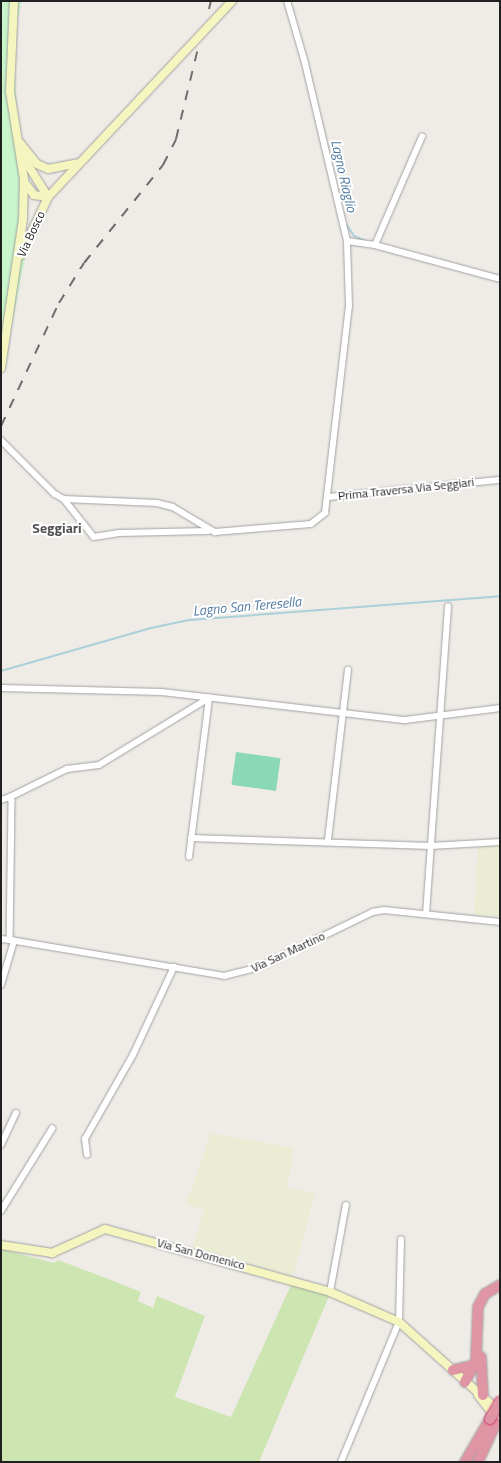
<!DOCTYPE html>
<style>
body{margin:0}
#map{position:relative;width:501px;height:1463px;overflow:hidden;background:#efece7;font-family:"Titillium Web",sans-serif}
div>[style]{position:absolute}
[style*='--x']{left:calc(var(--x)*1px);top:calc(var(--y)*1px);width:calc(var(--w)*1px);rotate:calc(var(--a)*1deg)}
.farmland>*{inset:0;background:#ebecd4}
.grass>*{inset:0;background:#cce5b1}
.park>*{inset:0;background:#c8f5ca}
.pitch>*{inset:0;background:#8bd8b8;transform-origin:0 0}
.stream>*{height:2px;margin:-1px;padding:0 1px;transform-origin:1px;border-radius:1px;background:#abd0d9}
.roads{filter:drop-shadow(0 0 1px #a1a1a1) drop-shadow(0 0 1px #a1a1a1)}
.street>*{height:5.5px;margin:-2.75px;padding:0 2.75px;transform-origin:2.75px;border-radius:2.75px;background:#fff}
.secondary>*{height:8px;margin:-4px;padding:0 4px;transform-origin:4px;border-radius:4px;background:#f4f5bf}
.highway>*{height:10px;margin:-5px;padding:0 5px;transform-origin:5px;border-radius:5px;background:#e095a5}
.rail>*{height:2px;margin-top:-1px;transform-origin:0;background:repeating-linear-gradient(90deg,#6e6e6e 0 10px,transparent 0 20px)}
.bridges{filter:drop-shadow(0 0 1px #cd346d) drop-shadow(0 0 1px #cd346d)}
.highway-bridge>*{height:10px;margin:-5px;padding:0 5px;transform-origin:5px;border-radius:5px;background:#e095a5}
span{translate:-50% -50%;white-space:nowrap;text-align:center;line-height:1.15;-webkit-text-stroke:4px #fff;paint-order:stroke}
.street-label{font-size:12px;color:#202020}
.water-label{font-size:14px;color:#507aa0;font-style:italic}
.neighbourhood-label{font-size:14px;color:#535353;font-weight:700}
.frame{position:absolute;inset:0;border:2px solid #202020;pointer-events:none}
</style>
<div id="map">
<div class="farmland">
<i style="clip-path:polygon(500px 844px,500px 917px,474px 914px,478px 845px)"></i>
<i style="clip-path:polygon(211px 1133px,294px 1148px,287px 1188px,315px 1193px,293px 1276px,193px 1247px,204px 1210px,186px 1204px)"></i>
</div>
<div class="grass">
<i style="clip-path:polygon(1px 1249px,54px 1263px,58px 1260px,98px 1275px,141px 1292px,138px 1301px,153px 1308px,157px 1296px,205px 1316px,175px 1397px,231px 1417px,291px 1285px,329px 1296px,259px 1462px,1px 1462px)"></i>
</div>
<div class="park">
<i style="clip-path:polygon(1px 1px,22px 1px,15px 31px,14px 59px,26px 253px,1px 380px)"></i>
</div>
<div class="pitch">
<i style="left:236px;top:752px;width:45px;height:33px;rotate:8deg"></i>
</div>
<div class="stream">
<i style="--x:346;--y:224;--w:14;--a:56"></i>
<i style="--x:354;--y:236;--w:13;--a:23"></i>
<i style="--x:1;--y:671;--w:156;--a:-16"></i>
<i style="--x:151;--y:628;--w:40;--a:-12"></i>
<i style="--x:190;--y:620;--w:311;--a:-4.4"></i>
</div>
<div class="roads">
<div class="street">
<i style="--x:347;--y:241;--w:28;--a:8"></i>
<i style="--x:375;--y:245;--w:118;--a:-66.5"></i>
<i style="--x:375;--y:245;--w:130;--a:15.2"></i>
<i style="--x:1;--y:440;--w:76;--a:45"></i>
<i style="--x:55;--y:494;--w:10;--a:29"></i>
<i style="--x:64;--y:499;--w:93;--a:2.5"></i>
<i style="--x:157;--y:503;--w:16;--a:14"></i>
<i style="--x:173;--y:507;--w:49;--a:30.8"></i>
<i style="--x:215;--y:532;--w:96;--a:-4.8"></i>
<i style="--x:311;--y:524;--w:18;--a:-38"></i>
<i style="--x:325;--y:513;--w:208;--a:-83.4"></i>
<i style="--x:349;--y:306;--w:65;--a:-91.8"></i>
<i style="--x:347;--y:241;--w:183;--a:-103.3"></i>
<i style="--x:305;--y:63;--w:65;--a:-106.2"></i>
<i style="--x:329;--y:497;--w:172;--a:-5.7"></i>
<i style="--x:64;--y:499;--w:48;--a:51.7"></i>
<i style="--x:94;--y:537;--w:25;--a:-9"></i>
<i style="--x:119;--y:533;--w:89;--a:-1.3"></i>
<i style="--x:1;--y:688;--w:161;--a:1.4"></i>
<i style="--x:162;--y:692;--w:245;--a:6.6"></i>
<i style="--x:405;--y:720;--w:96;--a:-7.2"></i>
<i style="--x:10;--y:797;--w:64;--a:-26.2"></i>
<i style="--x:67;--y:769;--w:32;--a:-7"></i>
<i style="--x:99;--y:765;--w:129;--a:-31.3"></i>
<i style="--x:1;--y:800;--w:9;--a:-18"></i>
<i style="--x:10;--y:797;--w:4;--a:63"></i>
<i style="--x:12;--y:801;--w:139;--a:90.8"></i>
<i style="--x:10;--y:940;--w:217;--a:9.5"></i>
<i style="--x:224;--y:976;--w:34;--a:-14"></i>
<i style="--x:257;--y:968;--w:129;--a:-25.8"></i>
<i style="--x:373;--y:912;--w:11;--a:-10"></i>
<i style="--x:384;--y:910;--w:117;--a:5.9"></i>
<i style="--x:191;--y:838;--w:240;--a:1.9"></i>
<i style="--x:431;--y:846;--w:69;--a:-3.3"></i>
<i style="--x:328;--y:840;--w:171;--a:-83.3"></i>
<i style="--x:189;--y:857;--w:160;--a:-82.8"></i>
<i style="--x:426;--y:914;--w:308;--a:-85.9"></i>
<i style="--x:1;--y:939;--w:9;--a:6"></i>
<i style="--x:1;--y:985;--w:46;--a:-73.5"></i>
<i style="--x:1;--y:1145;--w:35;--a:-65"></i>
<i style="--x:87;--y:1155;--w:16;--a:-97"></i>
<i style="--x:85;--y:1139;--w:97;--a:-60.3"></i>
<i style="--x:133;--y:1055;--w:97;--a:-65"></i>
<i style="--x:1;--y:1211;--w:97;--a:-58.1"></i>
<i style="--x:330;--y:1292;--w:88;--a:-79.6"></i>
<i style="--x:341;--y:1462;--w:152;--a:-67.5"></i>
<i style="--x:399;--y:1322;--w:82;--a:-88.6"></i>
</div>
<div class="secondary">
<i style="--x:20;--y:143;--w:27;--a:51"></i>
<i style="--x:37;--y:164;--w:12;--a:24"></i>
<i style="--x:48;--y:169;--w:31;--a:-11"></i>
<i style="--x:23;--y:157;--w:47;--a:58"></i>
<i style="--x:25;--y:183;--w:15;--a:53"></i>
<i style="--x:34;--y:195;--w:14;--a:8"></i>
<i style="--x:21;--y:255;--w:64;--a:-65"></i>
<i style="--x:48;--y:197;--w:269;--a:-46.8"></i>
<i style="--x:1;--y:368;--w:151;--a:-81.6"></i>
<i style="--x:23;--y:219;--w:40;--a:-88.6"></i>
<i style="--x:24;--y:179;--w:88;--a:-99.1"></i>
<i style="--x:10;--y:92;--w:91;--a:-87.5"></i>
<i style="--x:1;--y:1245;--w:52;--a:8.9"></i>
<i style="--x:52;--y:1253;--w:58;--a:-24.4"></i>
<i style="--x:105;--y:1229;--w:234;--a:15.6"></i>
<i style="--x:330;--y:1292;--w:75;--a:23.5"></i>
<i style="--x:399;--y:1322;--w:134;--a:41.7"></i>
<i style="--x:478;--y:1395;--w:28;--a:52"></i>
</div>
<div class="highway">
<i style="--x:481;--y:1357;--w:38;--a:87"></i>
<i style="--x:453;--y:1370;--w:22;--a:-13"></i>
<i style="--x:465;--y:1382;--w:25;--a:-63"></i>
<i style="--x:476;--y:1360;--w:53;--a:-87.8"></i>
<i style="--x:478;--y:1307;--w:15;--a:-62"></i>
<i style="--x:485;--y:1294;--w:17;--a:-31"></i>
<i style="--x:465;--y:1462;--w:50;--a:-59.8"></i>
<i style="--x:478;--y:1462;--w:43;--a:-65.2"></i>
</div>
</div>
<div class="rail">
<i style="--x:209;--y:9;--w:8;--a:-76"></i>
<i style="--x:1;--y:426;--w:136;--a:-64.8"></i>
<i style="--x:59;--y:303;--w:47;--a:-58"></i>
<i style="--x:84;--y:263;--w:126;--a:-51.1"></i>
<i style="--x:163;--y:165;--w:29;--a:-63"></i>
<i style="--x:176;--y:139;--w:94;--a:-76.4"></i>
</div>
<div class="bridges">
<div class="highway-bridge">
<i style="--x:490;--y:1419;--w:20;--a:-60"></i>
</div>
</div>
<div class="street-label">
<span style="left:31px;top:234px;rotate:-65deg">Via Bosco</span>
<span style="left:406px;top:489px;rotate:-6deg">Prima Traversa Via Seggiari</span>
<span style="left:288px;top:952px;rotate:-25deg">Via San Martino</span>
<span style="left:201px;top:1254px;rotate:15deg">Via San Domenico</span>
</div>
<div class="water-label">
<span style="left:344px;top:176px;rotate:77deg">Lagno Riaglio</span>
<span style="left:247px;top:606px;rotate:-5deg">Lagno San Teresella</span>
</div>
<div class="neighbourhood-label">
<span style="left:57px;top:528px">Seggiari</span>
</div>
<div class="frame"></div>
</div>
